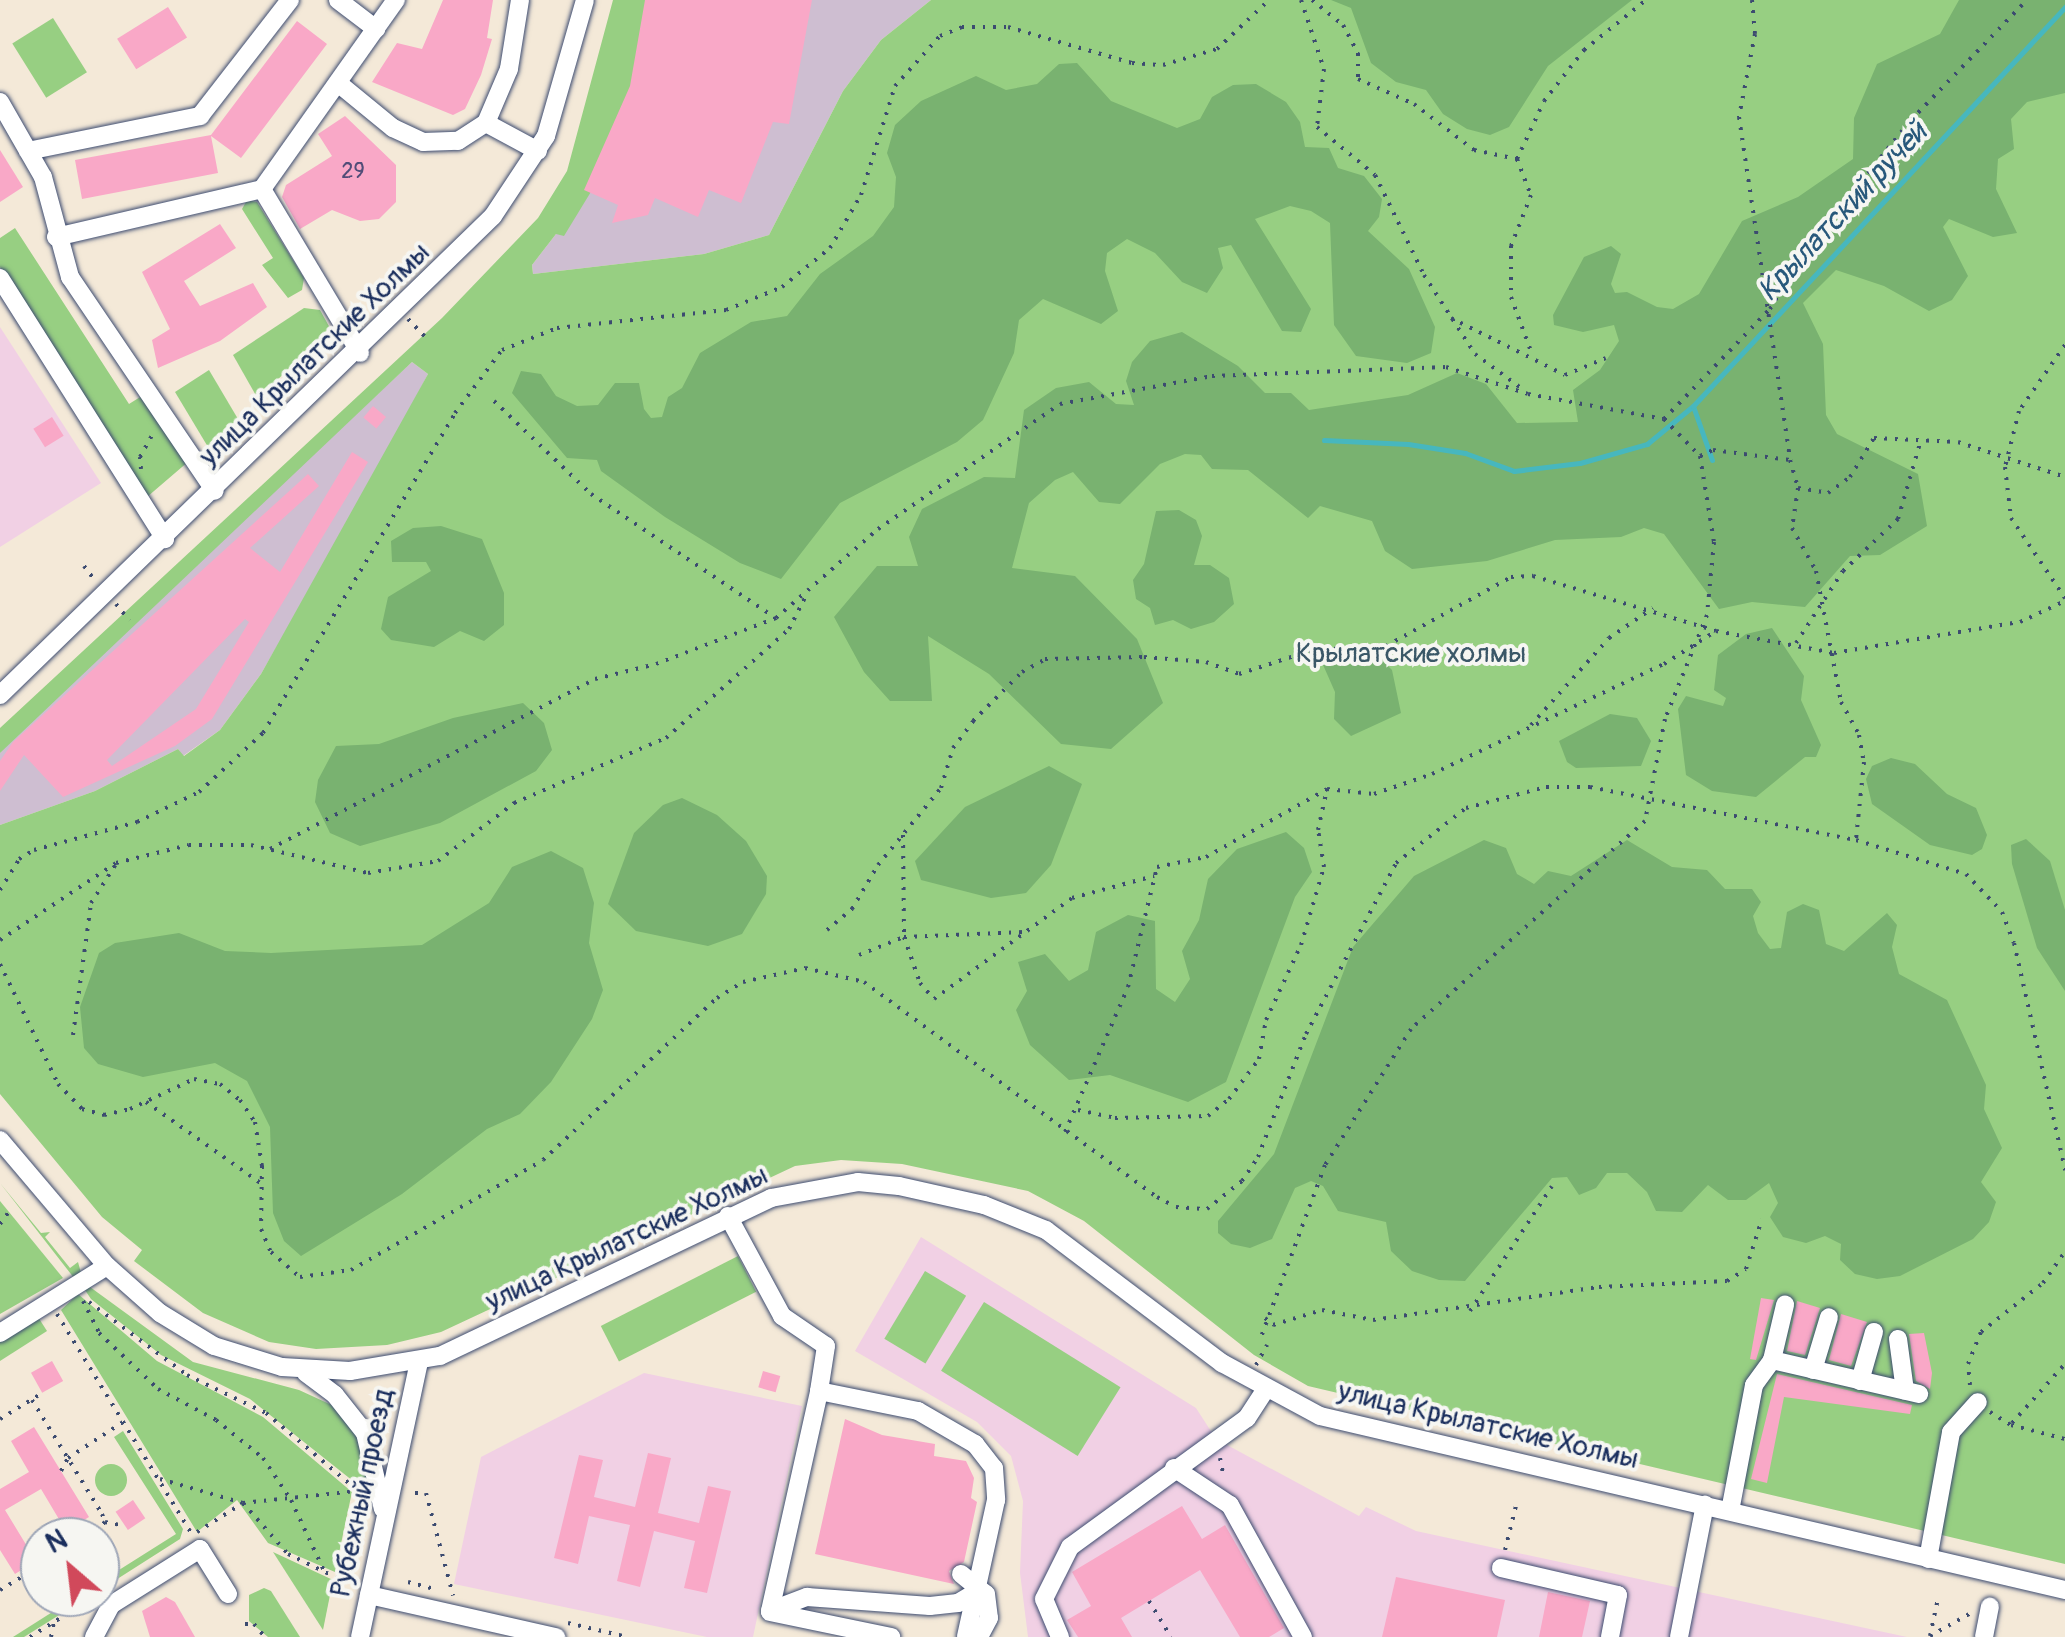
<!DOCTYPE html>
<meta charset="utf-8">
<style>
body{margin:0}
#map{position:relative;width:2065px;height:1637px;overflow:hidden;background:#f4e9d8;font-family:Pangolin,sans-serif}
div>[style]{position:absolute}
[style*='--x']{left:calc(var(--x)*1px);top:calc(var(--y)*1px);width:calc(var(--w)*1px);rotate:calc(var(--a)*1deg)}
.built>*{inset:0;background:#f1d0e4}
.industrial>*{inset:0;background:#cebed1}
.green>*{inset:0;background:#97cf82;transform-origin:0 0}
.round{border-radius:50%}
.forest>*{inset:0;background:#79b270}
.stream>*{height:5px;margin:-2.5px;padding:0 2.5px;transform-origin:2.5px;border-radius:2.5px;background:#47b7be}
.building>*{inset:0;background:#f9a8c7;transform-origin:0 0}
.path>*{height:4px;margin-top:-2px;transform-origin:0;background:repeating-linear-gradient(90deg,#3c4b70 0 2.5px,transparent 0 10.5px)}
.roads{filter:drop-shadow(0 0 2px #3c4b70) drop-shadow(0 0 2px #3c4b70)}
.minor>*{height:18px;margin:-9px;padding:0 9px;transform-origin:9px;border-radius:9px;background:#fff}
span{translate:-50% -50%;white-space:nowrap;text-align:center;line-height:1.15;-webkit-text-stroke:8px #f6f6f2;paint-order:stroke}
.number-label{font-size:22px;color:#524d78}
.number-label span{-webkit-text-stroke-width:0}
.street-label{font-size:28px;color:#1b2f5e}
.park-label{font-size:28px;color:#3a5767}
.water-label{font-size:30px;color:#28587b;font-style:italic}
.north{position:absolute;left:20px;top:1517px;width:100px;height:100px;box-sizing:border-box;background:#f6f6f2;border:2px solid #9ea6b7;border-radius:50%;rotate:332deg;font-size:28px;font-weight:700;line-height:40px;text-align:center;color:#1b2f5e}
.north::after{content:'';display:block;margin:auto;width:35px;height:45px;background:#d1495b;clip-path:polygon(50% 0,100% 100%,50% 72%,0 100%)}
</style>
<div id="map">
<div class="built">
<i style="clip-path:polygon(0 327px,101px 483px,0 547px)"></i>
<i style="clip-path:polygon(921px 1237px,1196px 1408px,1216px 1439px,1359px 1516px,1366px 1507px,1416px 1531px,1907px 1637px,1028px 1637px,1020px 1573px,1023px 1501px,1011px 1456px,977px 1422px,855px 1351px)"></i>
<i style="clip-path:polygon(644px 1373px,802px 1406px,753px 1637px,707px 1637px,454px 1584px,481px 1457px)"></i>
</div>
<div class="industrial">
<i style="clip-path:polygon(652px 0,931px 0,881px 40px,843px 91px,769px 235px,704px 254px,533px 274px,532px 265px,556px 234px)"></i>
<i style="clip-path:polygon(412px 362px,428px 374px,378px 470px,261px 674px,220px 730px,183px 756px,178px 749px,95px 791px,0 825px,0 753px,11px 737px)"></i>
</div>
<div class="green">
<i style="clip-path:polygon(613px 0,652px 0,632px 93px,603px 172px,564px 236px,556px 234px,532px 265px,533px 274px,704px 254px,769px 235px,843px 91px,881px 40px,931px 0,2065px 0,2065px 1564px,1308px 1386px,1254px 1355px,1084px 1221px,1028px 1191px,902px 1164px,841px 1160px,795px 1166px,441px 1332px,387px 1345px,316px 1349px,269px 1342px,203px 1313px,134px 1261px,142px 1250px,102px 1217px,0 1094px,0 825px,95px 791px,178px 749px,184px 756px,220px 730px,261px 674px,428px 374px,412px 362px,0 753px,0 728px,442px 318px,538px 218px,567px 171px)"></i>
<i style="left:53px;top:18px;width:64px;height:48px;rotate:58deg"></i>
<i style="clip-path:polygon(247px 200px,257px 202px,304px 278px,302px 290px,288px 298px,262px 265px,273px 258px,242px 209px)"></i>
<i style="clip-path:polygon(15px 228px,129px 404px,145px 394px,189px 461px,147px 497px,0 267px,0 238px)"></i>
<i style="clip-path:polygon(304px 308px,320px 310px,330px 328px,258px 399px,233px 355px)"></i>
<i style="clip-path:polygon(209px 370px,238px 419px,208px 447px,175px 392px)"></i>
<i style="clip-path:polygon(0 1183px,41px 1233px,50px 1232px,45px 1237px,70px 1268px,78px 1262px,81px 1273px,74px 1278px)"></i>
<i style="clip-path:polygon(0 1201px,63px 1278px,0 1314px)"></i>
<i style="left:738px;top:1256px;width:40px;height:154px;rotate:63deg"></i>
<i style="left:925px;top:1271px;width:48px;height:79px;rotate:31deg"></i>
<i style="clip-path:polygon(90px 1287px,193px 1362px,299px 1390px,336px 1407px,356px 1426px,371px 1483px,353px 1481px,250px 1399px,161px 1355px,91px 1299px,85px 1290px)"></i>
<i style="clip-path:polygon(78px 1294px,157px 1361px,263px 1417px,352px 1492px,335px 1572px,268px 1543px,237px 1500px,197px 1532px,61px 1310px)"></i>
<i style="left:984px;top:1302px;width:161px;height:81px;rotate:32deg"></i>
<i style="clip-path:polygon(38px 1317px,47px 1331px,0 1361px,0 1341px)"></i>
<i style="clip-path:polygon(123px 1431px,183px 1529px,180px 1539px,100px 1590px,100px 1582px,176px 1534px,114px 1437px)"></i>
<i class="round" style="left:95px;top:1464px;width:32px;height:32px"></i>
<i style="clip-path:polygon(273px 1552px,333px 1580px,323px 1630px)"></i>
<i style="clip-path:polygon(264px 1588px,271px 1591px,300px 1637px,268px 1637px,249px 1621px,249px 1595px)"></i>
<i style="clip-path:polygon(76px 1597px,88px 1597px,24px 1637px,13px 1637px)"></i>
</div>
<div class="forest">
<i style="clip-path:polygon(1331px 0,1632px 0,1548px 66px,1509px 127px,1490px 135px,1467px 129px,1443px 114px,1426px 90px,1396px 82px,1371px 63px,1351px 8px)"></i>
<i style="clip-path:polygon(1959px 0,2065px 0,2065px 93px,2027px 102px,2011px 119px,2014px 149px,1998px 159px,1996px 189px,2017px 233px,1993px 237px,1949px 219px,1943px 227px,1968px 276px,1952px 300px,1929px 311px,1884px 286px,1836px 270px,1803px 303px,1823px 344px,1826px 415px,1837px 434px,1918px 474px,1927px 526px,1880px 555px,1850px 556px,1805px 607px,1752px 602px,1719px 609px,1664px 534px,1644px 528px,1621px 537px,1555px 540px,1487px 561px,1412px 569px,1385px 551px,1372px 521px,1320px 506px,1308px 518px,1248px 470px,1212px 469px,1201px 455px,1185px 454px,1160px 464px,1120px 504px,1099px 502px,1073px 472px,1055px 480px,1029px 503px,1012px 568px,1075px 576px,1137px 639px,1163px 703px,1111px 749px,1061px 744px,989px 674px,928px 636px,932px 701px,890px 701px,864px 672px,834px 617px,877px 566px,918px 566px,909px 537px,922px 509px,984px 477px,1015px 478px,1024px 410px,1056px 388px,1089px 382px,1116px 404px,1134px 405px,1126px 381px,1132px 362px,1150px 341px,1182px 332px,1238px 366px,1265px 393px,1291px 393px,1309px 410px,1408px 395px,1457px 373px,1486px 384px,1517px 423px,1578px 422px,1573px 390px,1600px 370px,1619px 341px,1614px 325px,1583px 332px,1554px 325px,1553px 315px,1584px 257px,1611px 246px,1621px 254px,1611px 284px,1615px 293px,1627px 292px,1657px 307px,1673px 309px,1699px 294px,1742px 221px,1798px 197px,1853px 159px,1854px 118px,1877px 64px,1940px 34px)"></i>
<i style="clip-path:polygon(1077px 63px,1111px 101px,1177px 128px,1200px 119px,1212px 97px,1233px 85px,1256px 84px,1286px 102px,1300px 122px,1305px 147px,1329px 148px,1338px 168px,1364px 176px,1382px 199px,1379px 217px,1368px 231px,1409px 269px,1435px 327px,1431px 353px,1407px 363px,1356px 356px,1334px 325px,1330px 223px,1311px 211px,1290px 206px,1255px 219px,1311px 309px,1301px 332px,1282px 331px,1231px 245px,1218px 248px,1223px 268px,1207px 293px,1182px 282px,1155px 253px,1127px 239px,1107px 253px,1105px 271px,1118px 311px,1101px 324px,1043px 299px,1019px 320px,1014px 353px,983px 420px,957px 442px,840px 503px,781px 579px,740px 563px,665px 517px,601px 471px,597px 460px,567px 458px,512px 393px,521px 371px,541px 374px,556px 396px,577px 406px,598px 405px,615px 383px,639px 383px,644px 409px,651px 418px,662px 417px,668px 397px,682px 388px,700px 353px,751px 322px,787px 316px,820px 274px,873px 236px,894px 207px,896px 177px,887px 153px,895px 125px,921px 101px,976px 76px,1006px 90px,1037px 84px,1059px 64px)"></i>
<i style="clip-path:polygon(1179px 510px,1196px 520px,1202px 536px,1194px 565px,1210px 565px,1229px 578px,1234px 604px,1214px 622px,1191px 629px,1173px 620px,1155px 625px,1150px 608px,1136px 599px,1133px 580px,1144px 564px,1156px 511px)"></i>
<i style="clip-path:polygon(441px 526px,482px 539px,504px 593px,504px 625px,484px 641px,460px 631px,434px 647px,391px 640px,381px 629px,388px 597px,431px 571px,426px 562px,392px 562px,391px 541px,413px 528px)"></i>
<i style="clip-path:polygon(1772px 628px,1804px 676px,1801px 700px,1821px 745px,1816px 757px,1805px 757px,1756px 797px,1712px 791px,1686px 775px,1678px 709px,1686px 696px,1723px 706px,1726px 698px,1714px 690px,1718px 655px,1746px 634px)"></i>
<i style="clip-path:polygon(1375px 653px,1392px 670px,1401px 713px,1351px 736px,1334px 719px,1335px 692px,1320px 658px)"></i>
<i style="clip-path:polygon(523px 703px,544px 723px,552px 750px,536px 771px,440px 823px,360px 846px,330px 833px,315px 802px,318px 780px,336px 746px,379px 744px,453px 718px)"></i>
<i style="clip-path:polygon(1610px 714px,1637px 718px,1651px 741px,1641px 766px,1576px 768px,1567px 762px,1559px 741px)"></i>
<i style="clip-path:polygon(1891px 758px,1915px 764px,1947px 794px,1976px 808px,1987px 835px,1982px 849px,1972px 855px,1930px 845px,1872px 804px,1866px 779px,1872px 766px)"></i>
<i style="clip-path:polygon(1049px 766px,1082px 784px,1051px 865px,1026px 893px,991px 898px,921px 880px,915px 861px,965px 807px)"></i>
<i style="clip-path:polygon(682px 798px,717px 815px,746px 841px,767px 876px,766px 894px,742px 934px,708px 946px,636px 931px,608px 904px,634px 833px,663px 805px)"></i>
<i style="clip-path:polygon(1286px 832px,1304px 848px,1312px 872px,1295px 897px,1226px 1082px,1188px 1102px,1110px 1075px,1069px 1080px,1030px 1045px,1016px 1010px,1027px 991px,1018px 962px,1045px 954px,1069px 981px,1088px 970px,1096px 932px,1128px 915px,1155px 921px,1156px 989px,1175px 1002px,1190px 979px,1182px 951px,1199px 920px,1208px 879px,1237px 849px)"></i>
<i style="clip-path:polygon(2026px 839px,2050px 861px,2065px 910px,2065px 991px,2037px 948px,2012px 864px,2011px 845px)"></i>
<i style="clip-path:polygon(1484px 840px,1506px 848px,1517px 874px,1534px 884px,1548px 871px,1571px 876px,1627px 840px,1672px 867px,1707px 870px,1725px 889px,1752px 889px,1761px 902px,1753px 916px,1758px 933px,1770px 949px,1781px 948px,1787px 912px,1803px 904px,1819px 910px,1826px 944px,1844px 951px,1887px 913px,1897px 925px,1892px 947px,1899px 974px,1947px 1000px,1986px 1085px,1984px 1109px,2002px 1148px,1981px 1182px,1996px 1202px,1989px 1222px,1973px 1239px,1900px 1276px,1877px 1279px,1855px 1274px,1840px 1260px,1841px 1244px,1825px 1236px,1806px 1243px,1783px 1237px,1770px 1217px,1778px 1203px,1769px 1183px,1746px 1200px,1728px 1200px,1708px 1185px,1682px 1212px,1656px 1211px,1647px 1192px,1627px 1173px,1607px 1173px,1596px 1188px,1579px 1195px,1567px 1177px,1552px 1178px,1465px 1281px,1439px 1280px,1412px 1271px,1391px 1251px,1386px 1222px,1338px 1211px,1323px 1186px,1311px 1181px,1295px 1188px,1272px 1239px,1250px 1248px,1231px 1244px,1218px 1233px,1218px 1221px,1274px 1154px,1353px 947px,1414px 876px)"></i>
<i style="clip-path:polygon(551px 851px,583px 868px,594px 903px,589px 943px,603px 990px,592px 1019px,551px 1082px,520px 1114px,487px 1129px,402px 1194px,301px 1256px,284px 1241px,273px 1213px,270px 1127px,247px 1081px,215px 1063px,143px 1077px,98px 1064px,84px 1048px,80px 1007px,99px 953px,115px 943px,179px 933px,225px 951px,271px 953px,422px 945px,489px 903px,512px 867px)"></i>
</div>
<div class="stream">
<i style="--x:1324;--y:440;--w:84;--a:2.7"></i>
<i style="--x:1408;--y:444;--w:58;--a:9"></i>
<i style="--x:1465;--y:453;--w:52;--a:20.2"></i>
<i style="--x:1514;--y:471;--w:66;--a:-6.9"></i>
<i style="--x:1580;--y:463;--w:70;--a:-15.8"></i>
<i style="--x:1647;--y:444;--w:60;--a:-39.6"></i>
<i style="--x:1712;--y:460;--w:57;--a:-109.4"></i>
<i style="--x:1693;--y:406;--w:546;--a:-47.01"></i>
</div>
<div class="building">
<i style="clip-path:polygon(443px 0,493px 0,487px 38px,492px 39px,481px 75px,465px 109px,453px 115px,372px 82px,397px 43px,422px 49px)"></i>
<i style="clip-path:polygon(645px 0,812px 0,789px 124px,773px 122px,741px 203px,709px 190px,698px 217px,655px 198px,648px 215px,612px 223px,618px 205px,584px 190px,630px 86px)"></i>
<i style="left:168px;top:7px;width:36px;height:60px;rotate:58deg"></i>
<i style="clip-path:polygon(297px 21px,327px 44px,241px 158px,211px 136px,218px 173px,82px 199px,75px 160px,211px 135px)"></i>
<i style="clip-path:polygon(345px 116px,396px 165px,396px 202px,379px 219px,360px 221px,332px 210px,300px 229px,282px 197px,286px 185px,332px 156px,318px 134px)"></i>
<i style="clip-path:polygon(0 150px,23px 187px,0 202px)"></i>
<i style="clip-path:polygon(220px 224px,236px 248px,184px 281px,200px 306px,253px 283px,267px 307px,220px 341px,158px 368px,152px 340px,170px 329px,142px 272px)"></i>
<i style="left:373px;top:406px;width:17px;height:15px;rotate:40deg"></i>
<i style="left:52px;top:417px;width:22px;height:22px;rotate:58deg"></i>
<i style="clip-path:polygon(evenodd,352px 452px,368px 462px,212px 719px,175px 746px,63px 797px,24px 755px,0 791px,0 761px,13px 742px,308px 474px,319px 486px,250px 548px,280px 572px,352px 452px,245px 619px,249px 622px,196px 709px,112px 766px,107px 760px,245px 619px)"></i>
<i style="clip-path:polygon(1761px 1298px,1774px 1300px,1756px 1360px,1750px 1359px)"></i>
<i style="clip-path:polygon(1797px 1301px,1820px 1308px,1805px 1355px,1787px 1351px)"></i>
<i style="clip-path:polygon(1841px 1314px,1867px 1322px,1851px 1366px,1829px 1360px)"></i>
<i style="clip-path:polygon(1924px 1333px,1932px 1373px,1930px 1389px,1916px 1381px,1909px 1334px)"></i>
<i style="left:52px;top:1361px;width:23px;height:24px;rotate:61deg"></i>
<i style="left:763px;top:1371px;width:18px;height:17px;rotate:16deg"></i>
<i style="clip-path:polygon(1777px 1374px,1912px 1405px,1910px 1414px,1784px 1397px,1767px 1483px,1751px 1479px)"></i>
<i style="clip-path:polygon(845px 1419px,882px 1435px,935px 1444px,934px 1456px,966px 1461px,974px 1478px,971px 1498px,977px 1502px,964px 1562px,949px 1571px,954px 1584px,815px 1554px)"></i>
<i style="clip-path:polygon(34px 1427px,89px 1517px,66px 1531px,41px 1489px,5px 1510px,36px 1561px,15px 1574px,0 1550px,0 1489px,29px 1472px,11px 1441px)"></i>
<i style="clip-path:polygon(648px 1453px,671px 1458px,658px 1513px,699px 1523px,708px 1486px,731px 1491px,707px 1593px,684px 1588px,695px 1541px,654px 1531px,640px 1587px,617px 1581px,630px 1525px,589px 1516px,578px 1564px,554px 1558px,579px 1455px,603px 1460px,594px 1497px,635px 1507px)"></i>
<i style="left:133px;top:1500px;width:22px;height:21px;rotate:56deg"></i>
<i style="clip-path:polygon(1182px 1506px,1202px 1539px,1225px 1525px,1284px 1628px,1269px 1637px,1240px 1637px,1200px 1570px,1121px 1618px,1132px 1637px,1078px 1637px,1067px 1620px,1091px 1606px,1072px 1572px)"></i>
<i style="clip-path:polygon(100px 1534px,118px 1562px,100px 1574px)"></i>
<i style="clip-path:polygon(1396px 1577px,1505px 1600px,1497px 1637px,1382px 1637px)"></i>
<i style="clip-path:polygon(1548px 1592px,1590px 1601px,1582px 1637px,1539px 1637px)"></i>
<i style="clip-path:polygon(166px 1597px,175px 1602px,195px 1637px,150px 1637px,142px 1611px)"></i>
</div>
<div class="path">
<i style="--x:1301;--y:0;--w:73;--a:71.6"></i>
<i style="--x:1324;--y:69;--w:58;--a:96.9"></i>
<i style="--x:1317;--y:127;--w:75;--a:39.6"></i>
<i style="--x:1375;--y:175;--w:111;--a:63.9"></i>
<i style="--x:1424;--y:275;--w:94;--a:57.2"></i>
<i style="--x:1475;--y:354;--w:62;--a:36.5"></i>
<i style="--x:1312;--y:0;--w:40;--a:39"></i>
<i style="--x:1343;--y:25;--w:32;--a:62"></i>
<i style="--x:1358;--y:53;--w:26;--a:90"></i>
<i style="--x:1358;--y:79;--w:61;--a:24.1"></i>
<i style="--x:1414;--y:104;--w:76;--a:37.5"></i>
<i style="--x:1474;--y:150;--w:44;--a:11.8"></i>
<i style="--x:1517;--y:159;--w:64;--a:-65"></i>
<i style="--x:1544;--y:101;--w:65;--a:-51.9"></i>
<i style="--x:1584;--y:50;--w:80;--a:-38.9"></i>
<i style="--x:1752;--y:0;--w:34;--a:85"></i>
<i style="--x:1755;--y:34;--w:85;--a:100.9"></i>
<i style="--x:1739;--y:117;--w:347;--a:81.5"></i>
<i style="--x:1517;--y:159;--w:39;--a:69"></i>
<i style="--x:1531;--y:195;--w:55;--a:111.4"></i>
<i style="--x:1511;--y:246;--w:51;--a:90"></i>
<i style="--x:1511;--y:297;--w:61;--a:69.8"></i>
<i style="--x:1451;--y:318;--w:127;--a:26.6"></i>
<i style="--x:1565;--y:375;--w:44;--a:-22.5"></i>
<i style="--x:408;--y:319;--w:29;--a:46"></i>
<i style="--x:2065;--y:345;--w:80;--a:124.9"></i>
<i style="--x:2019;--y:411;--w:58;--a:104"></i>
<i style="--x:2005;--y:467;--w:51;--a:83.3"></i>
<i style="--x:2011;--y:518;--w:97;--a:56"></i>
<i style="--x:494;--y:401;--w:134;--a:43.8"></i>
<i style="--x:591;--y:494;--w:220;--a:33.9"></i>
<i style="--x:1664;--y:419;--w:153;--a:-46.1"></i>
<i style="--x:1770;--y:309;--w:63;--a:-59.3"></i>
<i style="--x:1802;--y:255;--w:174;--a:-51.1"></i>
<i style="--x:1911;--y:120;--w:167;--a:-46"></i>
<i style="--x:1700;--y:456;--w:14;--a:-25"></i>
<i style="--x:1713;--y:450;--w:78;--a:7.4"></i>
<i style="--x:1790;--y:460;--w:29;--a:74"></i>
<i style="--x:1798;--y:488;--w:40;--a:98.5"></i>
<i style="--x:1792;--y:528;--w:49;--a:60.8"></i>
<i style="--x:1816;--y:571;--w:133;--a:79.2"></i>
<i style="--x:1841;--y:702;--w:38;--a:61"></i>
<i style="--x:1859;--y:735;--w:27;--a:80"></i>
<i style="--x:1864;--y:762;--w:78;--a:95.9"></i>
<i style="--x:141;--y:469;--w:12;--a:-95"></i>
<i style="--x:140;--y:457;--w:29;--a:-61"></i>
<i style="--x:1798;--y:488;--w:30;--a:9"></i>
<i style="--x:1828;--y:493;--w:27;--a:-36"></i>
<i style="--x:1850;--y:477;--w:46;--a:-58.4"></i>
<i style="--x:1874;--y:438;--w:84;--a:2.7"></i>
<i style="--x:1958;--y:442;--w:113;--a:18.1"></i>
<i style="--x:84;--y:566;--w:15;--a:53"></i>
<i style="--x:116;--y:604;--w:21;--a:51"></i>
<i style="--x:1796;--y:643;--w:86;--a:-56.9"></i>
<i style="--x:1843;--y:571;--w:76;--a:-43.4"></i>
<i style="--x:1898;--y:519;--w:82;--a:-73.8"></i>
<i style="--x:1531;--y:725;--w:117;--a:-48.1"></i>
<i style="--x:1609;--y:638;--w:53;--a:-34.3"></i>
<i style="--x:903;--y:835;--w:102;--a:89.4"></i>
<i style="--x:904;--y:937;--w:49;--a:70.8"></i>
<i style="--x:920;--y:983;--w:21;--a:49"></i>
<i style="--x:934;--y:999;--w:171;--a:-36.2"></i>
<i style="--x:1072;--y:898;--w:85;--a:-15"></i>
<i style="--x:270;--y:849;--w:367;--a:-27.6"></i>
<i style="--x:595;--y:679;--w:63;--a:-13.8"></i>
<i style="--x:656;--y:664;--w:129;--a:-21"></i>
<i style="--x:776;--y:618;--w:135;--a:-41.1"></i>
<i style="--x:878;--y:529;--w:221;--a:-34.5"></i>
<i style="--x:1060;--y:404;--w:155;--a:-10.4"></i>
<i style="--x:1212;--y:376;--w:234;--a:-2.2"></i>
<i style="--x:1446;--y:367;--w:86;--a:18.2"></i>
<i style="--x:1528;--y:394;--w:138;--a:10.4"></i>
<i style="--x:1664;--y:419;--w:52;--a:45.8"></i>
<i style="--x:1700;--y:456;--w:87;--a:80.8"></i>
<i style="--x:1714;--y:542;--w:73;--a:95.5"></i>
<i style="--x:1707;--y:615;--w:112;--a:112"></i>
<i style="--x:1665;--y:719;--w:104;--a:101.1"></i>
<i style="--x:1645;--y:821;--w:313;--a:138.4"></i>
<i style="--x:1411;--y:1029;--w:161;--a:122.3"></i>
<i style="--x:1325;--y:1165;--w:187;--a:110.4"></i>
<i style="--x:0;--y:890;--w:36;--a:-58"></i>
<i style="--x:19;--y:859;--w:17;--a:-31"></i>
<i style="--x:34;--y:850;--w:107;--a:-15.2"></i>
<i style="--x:137;--y:822;--w:69;--a:-25.8"></i>
<i style="--x:199;--y:792;--w:87;--a:-42.7"></i>
<i style="--x:263;--y:733;--w:373;--a:-59"></i>
<i style="--x:455;--y:413;--w:79;--a:-53.3"></i>
<i style="--x:502;--y:350;--w:59;--a:-21.8"></i>
<i style="--x:557;--y:328;--w:170;--a:-6.1"></i>
<i style="--x:726;--y:310;--w:61;--a:-22.3"></i>
<i style="--x:782;--y:287;--w:62;--a:-39.1"></i>
<i style="--x:830;--y:248;--w:61;--a:-59.7"></i>
<i style="--x:861;--y:195;--w:114;--a:-72.7"></i>
<i style="--x:895;--y:86;--w:67;--a:-48"></i>
<i style="--x:940;--y:36;--w:24;--a:-22"></i>
<i style="--x:962;--y:27;--w:46;--a:0"></i>
<i style="--x:1008;--y:27;--w:129;--a:16.2"></i>
<i style="--x:1132;--y:63;--w:31;--a:4"></i>
<i style="--x:1163;--y:65;--w:56;--a:-16.5"></i>
<i style="--x:1217;--y:49;--w:71;--a:-43.3"></i>
<i style="--x:827;--y:930;--w:33;--a:-40"></i>
<i style="--x:852;--y:909;--w:51;--a:-59.4"></i>
<i style="--x:878;--y:865;--w:99;--a:-50.7"></i>
<i style="--x:941;--y:788;--w:42;--a:-73.3"></i>
<i style="--x:953;--y:748;--w:34;--a:-53"></i>
<i style="--x:973;--y:721;--w:69;--a:-45"></i>
<i style="--x:1022;--y:672;--w:26;--a:-29"></i>
<i style="--x:1045;--y:659;--w:99;--a:-1.2"></i>
<i style="--x:1144;--y:657;--w:62;--a:4.6"></i>
<i style="--x:1206;--y:662;--w:35;--a:20"></i>
<i style="--x:1239;--y:674;--w:78;--a:-18"></i>
<i style="--x:1313;--y:650;--w:73;--a:-3.1"></i>
<i style="--x:1386;--y:646;--w:143;--a:-28.9"></i>
<i style="--x:1511;--y:577;--w:22;--a:-3"></i>
<i style="--x:1533;--y:576;--w:191;--a:16.7"></i>
<i style="--x:0;--y:940;--w:139;--a:-33.6"></i>
<i style="--x:116;--y:863;--w:75;--a:-13.9"></i>
<i style="--x:189;--y:845;--w:62;--a:0"></i>
<i style="--x:251;--y:845;--w:120;--a:13.5"></i>
<i style="--x:368;--y:873;--w:71;--a:-9.7"></i>
<i style="--x:438;--y:861;--w:96;--a:-37.3"></i>
<i style="--x:514;--y:803;--w:165;--a:-23.2"></i>
<i style="--x:666;--y:738;--w:164;--a:-41.5"></i>
<i style="--x:789;--y:629;--w:35;--a:-63"></i>
<i style="--x:859;--y:955;--w:48;--a:-21.8"></i>
<i style="--x:904;--y:937;--w:121;--a:-2.4"></i>
<i style="--x:0;--y:964;--w:133;--a:64.2"></i>
<i style="--x:58;--y:1084;--w:35;--a:46"></i>
<i style="--x:82;--y:1109;--w:23;--a:15"></i>
<i style="--x:104;--y:1115;--w:27;--a:-13"></i>
<i style="--x:130;--y:1109;--w:71;--a:-25.1"></i>
<i style="--x:194;--y:1079;--w:26;--a:11"></i>
<i style="--x:220;--y:1084;--w:26;--a:39"></i>
<i style="--x:240;--y:1100;--w:27;--a:56"></i>
<i style="--x:255;--y:1122;--w:45;--a:81"></i>
<i style="--x:262;--y:1166;--w:63;--a:90.9"></i>
<i style="--x:261;--y:1229;--w:25;--a:67"></i>
<i style="--x:271;--y:1252;--w:38;--a:41"></i>
<i style="--x:300;--y:1277;--w:51;--a:-7.8"></i>
<i style="--x:351;--y:1270;--w:221;--a:-29.8"></i>
<i style="--x:543;--y:1160;--w:238;--a:-43"></i>
<i style="--x:717;--y:998;--w:31;--a:-32"></i>
<i style="--x:743;--y:982;--w:64;--a:-12.7"></i>
<i style="--x:805;--y:968;--w:61;--a:13.3"></i>
<i style="--x:864;--y:982;--w:363;--a:36.3"></i>
<i style="--x:1157;--y:1197;--w:21;--a:28"></i>
<i style="--x:1176;--y:1207;--w:31;--a:4"></i>
<i style="--x:1207;--y:1209;--w:45;--a:-38.7"></i>
<i style="--x:1242;--y:1181;--w:29;--a:-56"></i>
<i style="--x:1258;--y:1157;--w:132;--a:-68.7"></i>
<i style="--x:1306;--y:1034;--w:193;--a:-62.2"></i>
<i style="--x:1396;--y:863;--w:89;--a:-38.2"></i>
<i style="--x:1466;--y:808;--w:83;--a:-14.7"></i>
<i style="--x:1546;--y:787;--w:44;--a:0"></i>
<i style="--x:1590;--y:787;--w:271;--a:11.3"></i>
<i style="--x:1856;--y:840;--w:115;--a:17.2"></i>
<i style="--x:1966;--y:874;--w:52;--a:46.5"></i>
<i style="--x:2002;--y:912;--w:33;--a:69"></i>
<i style="--x:2014;--y:943;--w:233;--a:77.3"></i>
<i style="--x:73;--y:1035;--w:133;--a:-82.2"></i>
<i style="--x:91;--y:903;--w:46;--a:-57.3"></i>
<i style="--x:146;--y:1102;--w:142;--a:35.3"></i>
<i style="--x:1078;--y:1110;--w:38;--a:12"></i>
<i style="--x:1115;--y:1118;--w:93;--a:-1.2"></i>
<i style="--x:1208;--y:1116;--w:27;--a:-39"></i>
<i style="--x:1229;--y:1099;--w:50;--a:-53.1"></i>
<i style="--x:1259;--y:1059;--w:40;--a:-80"></i>
<i style="--x:1266;--y:1020;--w:83;--a:-65"></i>
<i style="--x:1301;--y:945;--w:81;--a:-73.6"></i>
<i style="--x:1324;--y:867;--w:37;--a:-99"></i>
<i style="--x:1318;--y:830;--w:42;--a:-77.6"></i>
<i style="--x:1065;--y:1132;--w:158;--a:-66.5"></i>
<i style="--x:1128;--y:987;--w:123;--a:-76.4"></i>
<i style="--x:1157;--y:867;--w:50;--a:-11.5"></i>
<i style="--x:1206;--y:857;--w:139;--a:-29.3"></i>
<i style="--x:1327;--y:789;--w:47;--a:6.1"></i>
<i style="--x:1374;--y:794;--w:61;--a:-19"></i>
<i style="--x:1432;--y:774;--w:257;--a:-25.4"></i>
<i style="--x:1664;--y:664;--w:62;--a:-32.4"></i>
<i style="--x:1716;--y:631;--w:120;--a:10.6"></i>
<i style="--x:1834;--y:653;--w:189;--a:-9.5"></i>
<i style="--x:2020;--y:622;--w:50;--a:-25"></i>
<i style="--x:0;--y:1224;--w:19;--a:-54"></i>
<i style="--x:83;--y:1301;--w:36;--a:63"></i>
<i style="--x:99;--y:1333;--w:81;--a:43.5"></i>
<i style="--x:158;--y:1389;--w:66;--a:28.1"></i>
<i style="--x:216;--y:1420;--w:60;--a:39"></i>
<i style="--x:263;--y:1458;--w:50;--a:56.3"></i>
<i style="--x:291;--y:1500;--w:81;--a:65"></i>
<i style="--x:89;--y:1302;--w:122;--a:36.7"></i>
<i style="--x:187;--y:1375;--w:88;--a:25.7"></i>
<i style="--x:266;--y:1413;--w:121;--a:40.3"></i>
<i style="--x:1470;--y:1311;--w:149;--a:-56.7"></i>
<i style="--x:57;--y:1314;--w:260;--a:58.5"></i>
<i style="--x:1265;--y:1318;--w:11;--a:41"></i>
<i style="--x:1273;--y:1325;--w:51;--a:-17"></i>
<i style="--x:1322;--y:1310;--w:52;--a:11.1"></i>
<i style="--x:1373;--y:1320;--w:228;--a:-8.3"></i>
<i style="--x:1599;--y:1287;--w:128;--a:-2.7"></i>
<i style="--x:1727;--y:1281;--w:22;--a:-32"></i>
<i style="--x:1746;--y:1269;--w:52;--a:-72.3"></i>
<i style="--x:1256;--y:1365;--w:23;--a:-61"></i>
<i style="--x:1970;--y:1385;--w:21;--a:-95"></i>
<i style="--x:1968;--y:1364;--w:35;--a:-68"></i>
<i style="--x:1981;--y:1332;--w:79;--a:-38.3"></i>
<i style="--x:2043;--y:1283;--w:39;--a:-55"></i>
<i style="--x:32;--y:1400;--w:134;--a:58.4"></i>
<i style="--x:102;--y:1514;--w:9;--a:69"></i>
<i style="--x:105;--y:1522;--w:23;--a:139"></i>
<i style="--x:1990;--y:1412;--w:25;--a:32"></i>
<i style="--x:2011;--y:1425;--w:56;--a:14.5"></i>
<i style="--x:0;--y:1419;--w:46;--a:-31.6"></i>
<i style="--x:2012;--y:1423;--w:79;--a:-48.1"></i>
<i style="--x:1220;--y:1458;--w:20;--a:79"></i>
<i style="--x:61;--y:1471;--w:15;--a:-62"></i>
<i style="--x:68;--y:1458;--w:66;--a:-33.2"></i>
<i style="--x:160;--y:1479;--w:86;--a:16.1"></i>
<i style="--x:243;--y:1503;--w:116;--a:-6"></i>
<i style="--x:415;--y:1493;--w:11;--a:0"></i>
<i style="--x:426;--y:1493;--w:106;--a:75.2"></i>
<i style="--x:105;--y:1522;--w:15;--a:11"></i>
<i style="--x:197;--y:1532;--w:54;--a:-32.2"></i>
<i style="--x:243;--y:1503;--w:68;--a:48.6"></i>
<i style="--x:288;--y:1554;--w:57;--a:26.1"></i>
<i style="--x:1505;--y:1550;--w:45;--a:-76"></i>
<i style="--x:408;--y:1582;--w:30;--a:15"></i>
<i style="--x:0;--y:1590;--w:47;--a:-31"></i>
<i style="--x:1149;--y:1601;--w:42;--a:58.6"></i>
<i style="--x:568;--y:1623;--w:61;--a:13.3"></i>
<i style="--x:245;--y:1624;--w:9;--a:0"></i>
<i style="--x:254;--y:1624;--w:17;--a:50"></i>
<i style="--x:1930;--y:1636;--w:47;--a:-29.3"></i>
<i style="--x:1930;--y:1636;--w:40;--a:-78"></i>
<i style="--x:30;--y:1637;--w:75;--a:-32"></i>
<i style="--x:51;--y:1637;--w:15;--a:-79"></i>
</div>
<div class="roads">
<div class="minor">
<i style="--x:338;--y:0;--w:48;--a:37.3"></i>
<i style="--x:520;--y:0;--w:70;--a:99.1"></i>
<i style="--x:509;--y:69;--w:59;--a:113.1"></i>
<i style="--x:486;--y:123;--w:59;--a:28.3"></i>
<i style="--x:338;--y:83;--w:71;--a:39.3"></i>
<i style="--x:393;--y:128;--w:33;--a:25"></i>
<i style="--x:423;--y:142;--w:35;--a:-2"></i>
<i style="--x:458;--y:141;--w:33;--a:-33"></i>
<i style="--x:0;--y:102;--w:86;--a:60.2"></i>
<i style="--x:43;--y:177;--w:104;--a:74.9"></i>
<i style="--x:70;--y:277;--w:258;--a:55.9"></i>
<i style="--x:28;--y:151;--w:176;--a:-11.5"></i>
<i style="--x:200;--y:116;--w:147;--a:-52.2"></i>
<i style="--x:262;--y:189;--w:191;--a:59.1"></i>
<i style="--x:56;--y:237;--w:212;--a:-13.1"></i>
<i style="--x:262;--y:189;--w:232;--a:-54.7"></i>
<i style="--x:0;--y:278;--w:309;--a:57.7"></i>
<i style="--x:0;--y:695;--w:687;--a:-44.17"></i>
<i style="--x:493;--y:216;--w:96;--a:-56.5"></i>
<i style="--x:546;--y:136;--w:141;--a:-74"></i>
<i style="--x:0;--y:1140;--w:165;--a:49.7"></i>
<i style="--x:107;--y:1266;--w:71;--a:41.6"></i>
<i style="--x:160;--y:1313;--w:63;--a:31.4"></i>
<i style="--x:214;--y:1346;--w:71;--a:17.2"></i>
<i style="--x:282;--y:1367;--w:68;--a:3.4"></i>
<i style="--x:350;--y:1371;--w:91;--a:-9.5"></i>
<i style="--x:440;--y:1356;--w:367;--a:-25.5"></i>
<i style="--x:771;--y:1198;--w:88;--a:-10.4"></i>
<i style="--x:858;--y:1182;--w:41;--a:5.6"></i>
<i style="--x:899;--y:1186;--w:87;--a:12.6"></i>
<i style="--x:984;--y:1205;--w:67;--a:22"></i>
<i style="--x:1046;--y:1230;--w:221;--a:37.1"></i>
<i style="--x:1222;--y:1363;--w:111;--a:28.4"></i>
<i style="--x:1320;--y:1416;--w:765;--a:13.15"></i>
<i style="--x:728;--y:1216;--w:114;--a:61.6"></i>
<i style="--x:782;--y:1316;--w:53;--a:34.3"></i>
<i style="--x:826;--y:1346;--w:46;--a:98.8"></i>
<i style="--x:819;--y:1391;--w:101;--a:11.4"></i>
<i style="--x:918;--y:1411;--w:66;--a:30.1"></i>
<i style="--x:975;--y:1444;--w:31;--a:52"></i>
<i style="--x:994;--y:1468;--w:32;--a:86"></i>
<i style="--x:996;--y:1500;--w:140;--a:102.4"></i>
<i style="--x:0;--y:1333;--w:126;--a:-32.1"></i>
<i style="--x:1898;--y:1339;--w:52;--a:82.3"></i>
<i style="--x:1772;--y:1360;--w:57;--a:-76.7"></i>
<i style="--x:1813;--y:1370;--w:55;--a:-73.2"></i>
<i style="--x:306;--y:1373;--w:36;--a:37"></i>
<i style="--x:335;--y:1395;--w:48;--a:51.7"></i>
<i style="--x:365;--y:1433;--w:78;--a:76.7"></i>
<i style="--x:1860;--y:1381;--w:51;--a:-74.1"></i>
<i style="--x:1174;--y:1468;--w:67;--a:33.5"></i>
<i style="--x:1230;--y:1505;--w:151;--a:61.1"></i>
<i style="--x:1730;--y:1511;--w:128;--a:-79.2"></i>
<i style="--x:1754;--y:1385;--w:31;--a:-54"></i>
<i style="--x:1772;--y:1360;--w:151;--a:13"></i>
<i style="--x:1928;--y:1559;--w:129;--a:-79.7"></i>
<i style="--x:1951;--y:1432;--w:40;--a:-48"></i>
<i style="--x:1501;--y:1568;--w:120;--a:13"></i>
<i style="--x:1618;--y:1595;--w:43;--a:100.8"></i>
<i style="--x:961;--y:1574;--w:32;--a:39"></i>
<i style="--x:986;--y:1594;--w:24;--a:83"></i>
<i style="--x:989;--y:1618;--w:21;--a:118"></i>
<i style="--x:369;--y:1595;--w:192;--a:12.7"></i>
<i style="--x:770;--y:1611;--w:225;--a:-77.4"></i>
<i style="--x:770;--y:1611;--w:40;--a:-21"></i>
<i style="--x:807;--y:1597;--w:123;--a:4.2"></i>
<i style="--x:930;--y:1606;--w:28;--a:-6"></i>
<i style="--x:958;--y:1603;--w:21;--a:-31"></i>
<i style="--x:770;--y:1612;--w:124;--a:11.7"></i>
<i style="--x:94;--y:1637;--w:36;--a:-62"></i>
<i style="--x:111;--y:1605;--w:105;--a:-32.2"></i>
<i style="--x:200;--y:1549;--w:53;--a:58.1"></i>
<i style="--x:360;--y:1637;--w:282;--a:-77.9"></i>
<i style="--x:1060;--y:1637;--w:41;--a:-112.8"></i>
<i style="--x:1044;--y:1599;--w:58;--a:-63.4"></i>
<i style="--x:1070;--y:1547;--w:219;--a:-36.1"></i>
<i style="--x:1247;--y:1418;--w:33;--a:-57"></i>
<i style="--x:1679;--y:1637;--w:135;--a:-78.9"></i>
<i style="--x:1984;--y:1637;--w:31;--a:-79"></i>
</div>
</div>
<div class="number-label">
<span style="left:353px;top:172px">29</span>
</div>
<div class="street-label">
<span style="left:315px;top:355px;rotate:-44deg">улица Крылатские Холмы</span>
<span style="left:627px;top:1239px;rotate:-25deg">улица Крылатские Холмы</span>
<span style="left:1488px;top:1426px;rotate:13deg">улица Крылатские Холмы</span>
<span style="left:363px;top:1493px;rotate:-78deg">Рубежный проезд</span>
</div>
<div class="park-label">
<span style="left:1411px;top:654px">Крылатские холмы</span>
</div>
<div class="water-label">
<span style="left:1843px;top:212px;rotate:-47deg">Крылатский ручей</span>
</div>
<div class="north">N</div>
</div>
